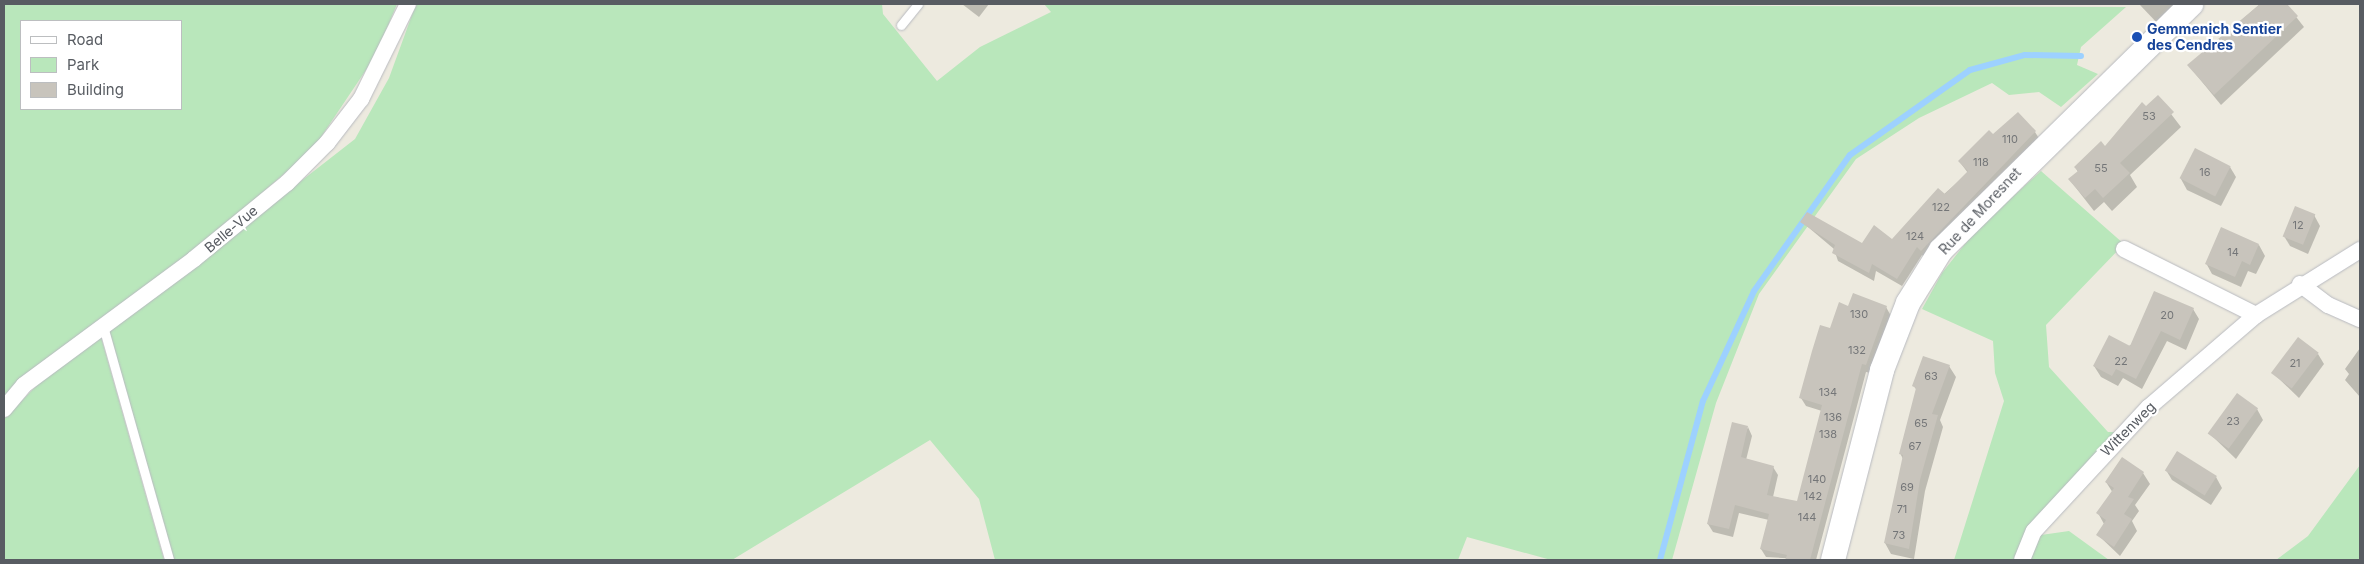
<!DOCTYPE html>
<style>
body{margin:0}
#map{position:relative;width:2364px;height:564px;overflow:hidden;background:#edeadf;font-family:Inter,sans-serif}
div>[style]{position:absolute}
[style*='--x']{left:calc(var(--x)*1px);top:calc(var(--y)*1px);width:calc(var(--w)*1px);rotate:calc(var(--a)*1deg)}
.green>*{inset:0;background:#b9e7bb}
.shadow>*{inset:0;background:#0003}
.stream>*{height:6px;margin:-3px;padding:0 3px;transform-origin:3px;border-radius:3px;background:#9dd1ff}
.building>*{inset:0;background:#c8c4bc;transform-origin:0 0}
.roads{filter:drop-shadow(0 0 1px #b8bac0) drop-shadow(0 0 1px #b8bac0)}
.lane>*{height:9px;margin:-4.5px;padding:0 4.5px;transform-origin:4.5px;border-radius:4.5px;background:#fff}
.street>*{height:16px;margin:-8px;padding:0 8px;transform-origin:8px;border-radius:8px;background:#fff}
.secondary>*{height:24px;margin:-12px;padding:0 12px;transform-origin:12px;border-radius:12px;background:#fff}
.dots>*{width:14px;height:14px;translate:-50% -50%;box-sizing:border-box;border:2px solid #fff;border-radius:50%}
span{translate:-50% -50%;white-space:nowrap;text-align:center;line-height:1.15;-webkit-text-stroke:4.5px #fff;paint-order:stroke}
.number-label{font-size:11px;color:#747678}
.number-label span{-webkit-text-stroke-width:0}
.transit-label{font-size:14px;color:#164399;font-weight:700}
.left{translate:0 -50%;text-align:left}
.street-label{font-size:14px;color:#585c62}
.frame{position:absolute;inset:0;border:5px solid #585c62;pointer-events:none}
.legend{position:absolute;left:20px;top:20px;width:162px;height:90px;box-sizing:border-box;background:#fff;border:1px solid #bcbec0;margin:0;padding:6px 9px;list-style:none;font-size:15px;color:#585c62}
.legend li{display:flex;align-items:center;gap:10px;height:25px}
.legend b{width:25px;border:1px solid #bcbec0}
</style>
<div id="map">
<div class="green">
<i style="clip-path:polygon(evenodd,4px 4px,397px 4px,376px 55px,313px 149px,200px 246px,4px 397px,4px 4px,21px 21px,181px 21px,181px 109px,21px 109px,21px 21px)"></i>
<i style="clip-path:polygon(416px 4px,882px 4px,883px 14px,937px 81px,980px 47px,1051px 12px,1044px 4px,2126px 7px,2081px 47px,2077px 65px,2098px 74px,2061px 107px,2039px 92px,2009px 95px,1992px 83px,1919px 118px,1856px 159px,1759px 294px,1716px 403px,1672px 560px,1551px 560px,1467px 537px,1458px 560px,995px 560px,979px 499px,930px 440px,732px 560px,173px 560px,109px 331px,355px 139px,389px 78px)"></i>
<i style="clip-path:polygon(2041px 171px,2124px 244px,2046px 325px,2049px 367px,2108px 432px,2114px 432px,2018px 560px,1954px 560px,2004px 401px,1995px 373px,1993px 341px,1922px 309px,1942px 273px,1976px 230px)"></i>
<i style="clip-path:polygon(101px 337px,164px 560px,4px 560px,4px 419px,43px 379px)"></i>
<i style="clip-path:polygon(2360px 465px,2360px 560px,2276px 560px,2308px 536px)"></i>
<i style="clip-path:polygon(2069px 531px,2109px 560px,2030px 560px,2041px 535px)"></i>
</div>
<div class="shadow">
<i style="clip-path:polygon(962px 4px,989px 4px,979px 17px)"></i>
<i style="clip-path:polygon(2139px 4px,2183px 4px,2160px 26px)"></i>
<i style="clip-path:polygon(2260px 4px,2286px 4px,2304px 27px,2221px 105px,2189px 66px)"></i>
<i style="clip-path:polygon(2158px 97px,2181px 127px,2130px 175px,2137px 187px,2112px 211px,2104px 202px,2094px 211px,2069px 179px,2078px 172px,2075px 167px,2105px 148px,2142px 104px,2146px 108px)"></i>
<i style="clip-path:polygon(2035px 132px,2040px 140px,1926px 258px,1922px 255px,1902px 286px,1876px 271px,1874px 281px,1838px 261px,1834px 249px,1802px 222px,1863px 244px,1892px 240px,1968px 173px,1959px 161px,1993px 136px)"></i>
<i style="clip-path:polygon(2230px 167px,2236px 177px,2221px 206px,2187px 190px,2181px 179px)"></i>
<i style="clip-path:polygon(2314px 215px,2320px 226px,2308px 254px,2290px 246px,2284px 236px)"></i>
<i style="clip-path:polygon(2259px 245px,2265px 256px,2256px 274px,2248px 271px,2241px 287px,2212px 274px,2206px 263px)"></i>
<i style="clip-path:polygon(1886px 307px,1891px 316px,1871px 373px,1866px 372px,1816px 560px,1766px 557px,1761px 549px,1769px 520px,1739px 513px,1733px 537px,1713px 532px,1708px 524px,1748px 427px,1752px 436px,1746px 460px,1773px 467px,1778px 475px,1773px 497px,1798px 503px,1822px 411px,1806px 406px,1801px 398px,1831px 330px,1849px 308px)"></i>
<i style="clip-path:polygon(2193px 309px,2199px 319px,2186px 350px,2167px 341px,2142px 389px,2123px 378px,2118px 386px,2101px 377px,2094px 366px)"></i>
<i style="clip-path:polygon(2360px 348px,2360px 397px,2345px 380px,2349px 374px,2345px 369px)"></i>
<i style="clip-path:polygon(2318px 354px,2324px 364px,2299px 398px,2273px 373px)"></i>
<i style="clip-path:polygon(1949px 366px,1956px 377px,1940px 420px,1943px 427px,1925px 491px,1914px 559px,1891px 554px,1885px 543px,1903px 459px,1900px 453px,1917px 391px,1914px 386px)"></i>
<i style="clip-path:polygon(2257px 409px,2263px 420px,2236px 459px,2210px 434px)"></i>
<i style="clip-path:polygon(2177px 452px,2216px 477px,2222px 488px,2211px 505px,2172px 480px,2166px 470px)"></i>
<i style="clip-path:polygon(2122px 458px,2143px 473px,2150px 484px,2135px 505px,2139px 511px,2132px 521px,2137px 531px,2120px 556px,2098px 535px,2104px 524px,2098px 513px,2113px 493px,2106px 482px)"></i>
</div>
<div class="stream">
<i style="--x:1660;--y:560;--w:165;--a:-74.9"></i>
<i style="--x:1703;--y:401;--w:121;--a:-65.1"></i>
<i style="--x:1754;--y:291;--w:166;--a:-54.8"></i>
<i style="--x:1850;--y:155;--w:147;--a:-35.3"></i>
<i style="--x:1970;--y:70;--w:57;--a:-15.3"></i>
<i style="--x:2025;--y:55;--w:56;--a:1"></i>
</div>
<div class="building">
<i style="clip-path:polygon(2260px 4px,2287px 4px,2298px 16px,2214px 95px,2187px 65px)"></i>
<i style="clip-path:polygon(2158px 95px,2174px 112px,2120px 163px,2130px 173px,2103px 198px,2095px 189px,2085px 198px,2068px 179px,2078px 171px,2074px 167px,2101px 141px,2105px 146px,2142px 102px,2146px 106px)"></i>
<i style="clip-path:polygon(2018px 112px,2036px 131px,1921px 251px,1917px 247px,1897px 279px,1872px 264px,1869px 273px,1832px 253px,1835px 245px,1800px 222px,1807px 212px,1862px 243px,1874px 225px,1892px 239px,1938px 188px,1945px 194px,1968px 171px,1958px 161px,1989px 130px,1993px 134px)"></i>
<i style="left:2195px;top:148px;width:40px;height:34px;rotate:27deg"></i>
<i style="left:2295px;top:206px;width:22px;height:33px;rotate:22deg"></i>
<i style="clip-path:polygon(2221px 227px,2259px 244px,2250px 265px,2242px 261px,2235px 277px,2205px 264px)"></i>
<i style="clip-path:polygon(2154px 291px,2194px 308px,2180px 340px,2161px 331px,2136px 379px,2116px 369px,2112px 376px,2093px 366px,2109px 335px,2130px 346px)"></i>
<i style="clip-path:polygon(1853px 293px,1887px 306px,1866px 365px,1862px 364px,1810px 560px,1785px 560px,1787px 555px,1760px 549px,1769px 514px,1735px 505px,1729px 529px,1707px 524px,1732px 422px,1748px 426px,1741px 457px,1774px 466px,1767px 495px,1797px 501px,1822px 405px,1799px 398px,1812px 351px,1820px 325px,1830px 328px,1839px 302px,1848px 306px)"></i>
<i style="left:2298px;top:337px;width:26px;height:45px;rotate:37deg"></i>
<i style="clip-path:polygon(1923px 356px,1950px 365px,1932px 414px,1938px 415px,1920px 480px,1909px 549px,1884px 543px,1903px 455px,1899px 454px,1916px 388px,1912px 386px)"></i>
<i style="left:2237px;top:393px;width:26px;height:50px;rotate:36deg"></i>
<i style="left:2177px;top:451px;width:47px;height:23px;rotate:32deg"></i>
<i style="clip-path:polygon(2122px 457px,2144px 472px,2128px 497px,2134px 499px,2124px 514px,2132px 519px,2114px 547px,2096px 535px,2106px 520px,2096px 513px,2114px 488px,2105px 482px)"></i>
</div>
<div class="roads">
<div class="lane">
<i style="--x:901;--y:25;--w:27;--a:-51"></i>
<i style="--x:103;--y:326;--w:243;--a:74.2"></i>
</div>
<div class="street">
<i style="--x:2124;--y:249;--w:148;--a:26.6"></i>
<i style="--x:2300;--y:284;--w:35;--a:37"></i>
<i style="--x:2328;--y:305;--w:35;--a:24"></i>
<i style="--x:4;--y:409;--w:31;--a:-50"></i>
<i style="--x:24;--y:385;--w:212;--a:-36.5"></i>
<i style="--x:194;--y:259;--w:120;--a:-39.3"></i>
<i style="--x:287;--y:183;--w:57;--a:-45"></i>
<i style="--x:327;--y:143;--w:56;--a:-52.3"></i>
<i style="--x:361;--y:99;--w:106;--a:-63.7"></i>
<i style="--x:2022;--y:560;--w:31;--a:-68"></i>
<i style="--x:2034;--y:531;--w:169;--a:-47.2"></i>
<i style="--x:2149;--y:407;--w:141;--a:-40.7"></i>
<i style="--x:2256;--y:315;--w:123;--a:-32"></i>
</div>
<div class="secondary">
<i style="--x:1833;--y:560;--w:196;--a:-75.5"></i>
<i style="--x:1882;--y:370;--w:72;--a:-68.8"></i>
<i style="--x:1908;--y:303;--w:62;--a:-58.1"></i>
<i style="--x:1941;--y:250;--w:351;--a:-44.5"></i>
</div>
</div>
<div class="dots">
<i style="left:2137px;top:37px;background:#1a4fb4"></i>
</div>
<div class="number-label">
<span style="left:2149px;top:116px">53</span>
<span style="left:2010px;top:139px">110</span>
<span style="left:1981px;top:162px">118</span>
<span style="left:2101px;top:168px">55</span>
<span style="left:2205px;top:172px">16</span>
<span style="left:1941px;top:207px">122</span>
<span style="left:2298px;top:225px">12</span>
<span style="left:1915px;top:236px">124</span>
<span style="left:2233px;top:252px">14</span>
<span style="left:1859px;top:314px">130</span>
<span style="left:2167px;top:315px">20</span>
<span style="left:1857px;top:350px">132</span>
<span style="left:2121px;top:361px">22</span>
<span style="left:2295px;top:363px">21</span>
<span style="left:1931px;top:376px">63</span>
<span style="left:1828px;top:392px">134</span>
<span style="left:1833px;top:417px">136</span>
<span style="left:2233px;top:421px">23</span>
<span style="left:1921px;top:423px">65</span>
<span style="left:1828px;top:434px">138</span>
<span style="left:1915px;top:446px">67</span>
<span style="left:1817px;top:479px">140</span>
<span style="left:1907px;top:487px">69</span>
<span style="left:1813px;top:496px">142</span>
<span style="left:1902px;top:509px">71</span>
<span style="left:1807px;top:517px">144</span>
<span style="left:1899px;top:535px">73</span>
</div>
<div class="transit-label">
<span class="left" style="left:2147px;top:37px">Gemmenich Sentier<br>des Cendres</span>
</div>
<div class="street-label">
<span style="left:1980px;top:211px;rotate:-47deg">Rue de Moresnet</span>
<span style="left:231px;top:229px;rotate:-40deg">Belle-Vue</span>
<span style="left:2128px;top:429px;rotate:-45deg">Wittenweg</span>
</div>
<div class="frame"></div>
<ul class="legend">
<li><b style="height:6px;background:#fff"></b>Road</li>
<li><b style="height:14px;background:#b9e7bb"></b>Park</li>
<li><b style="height:14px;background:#c8c4bc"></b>Building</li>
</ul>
</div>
